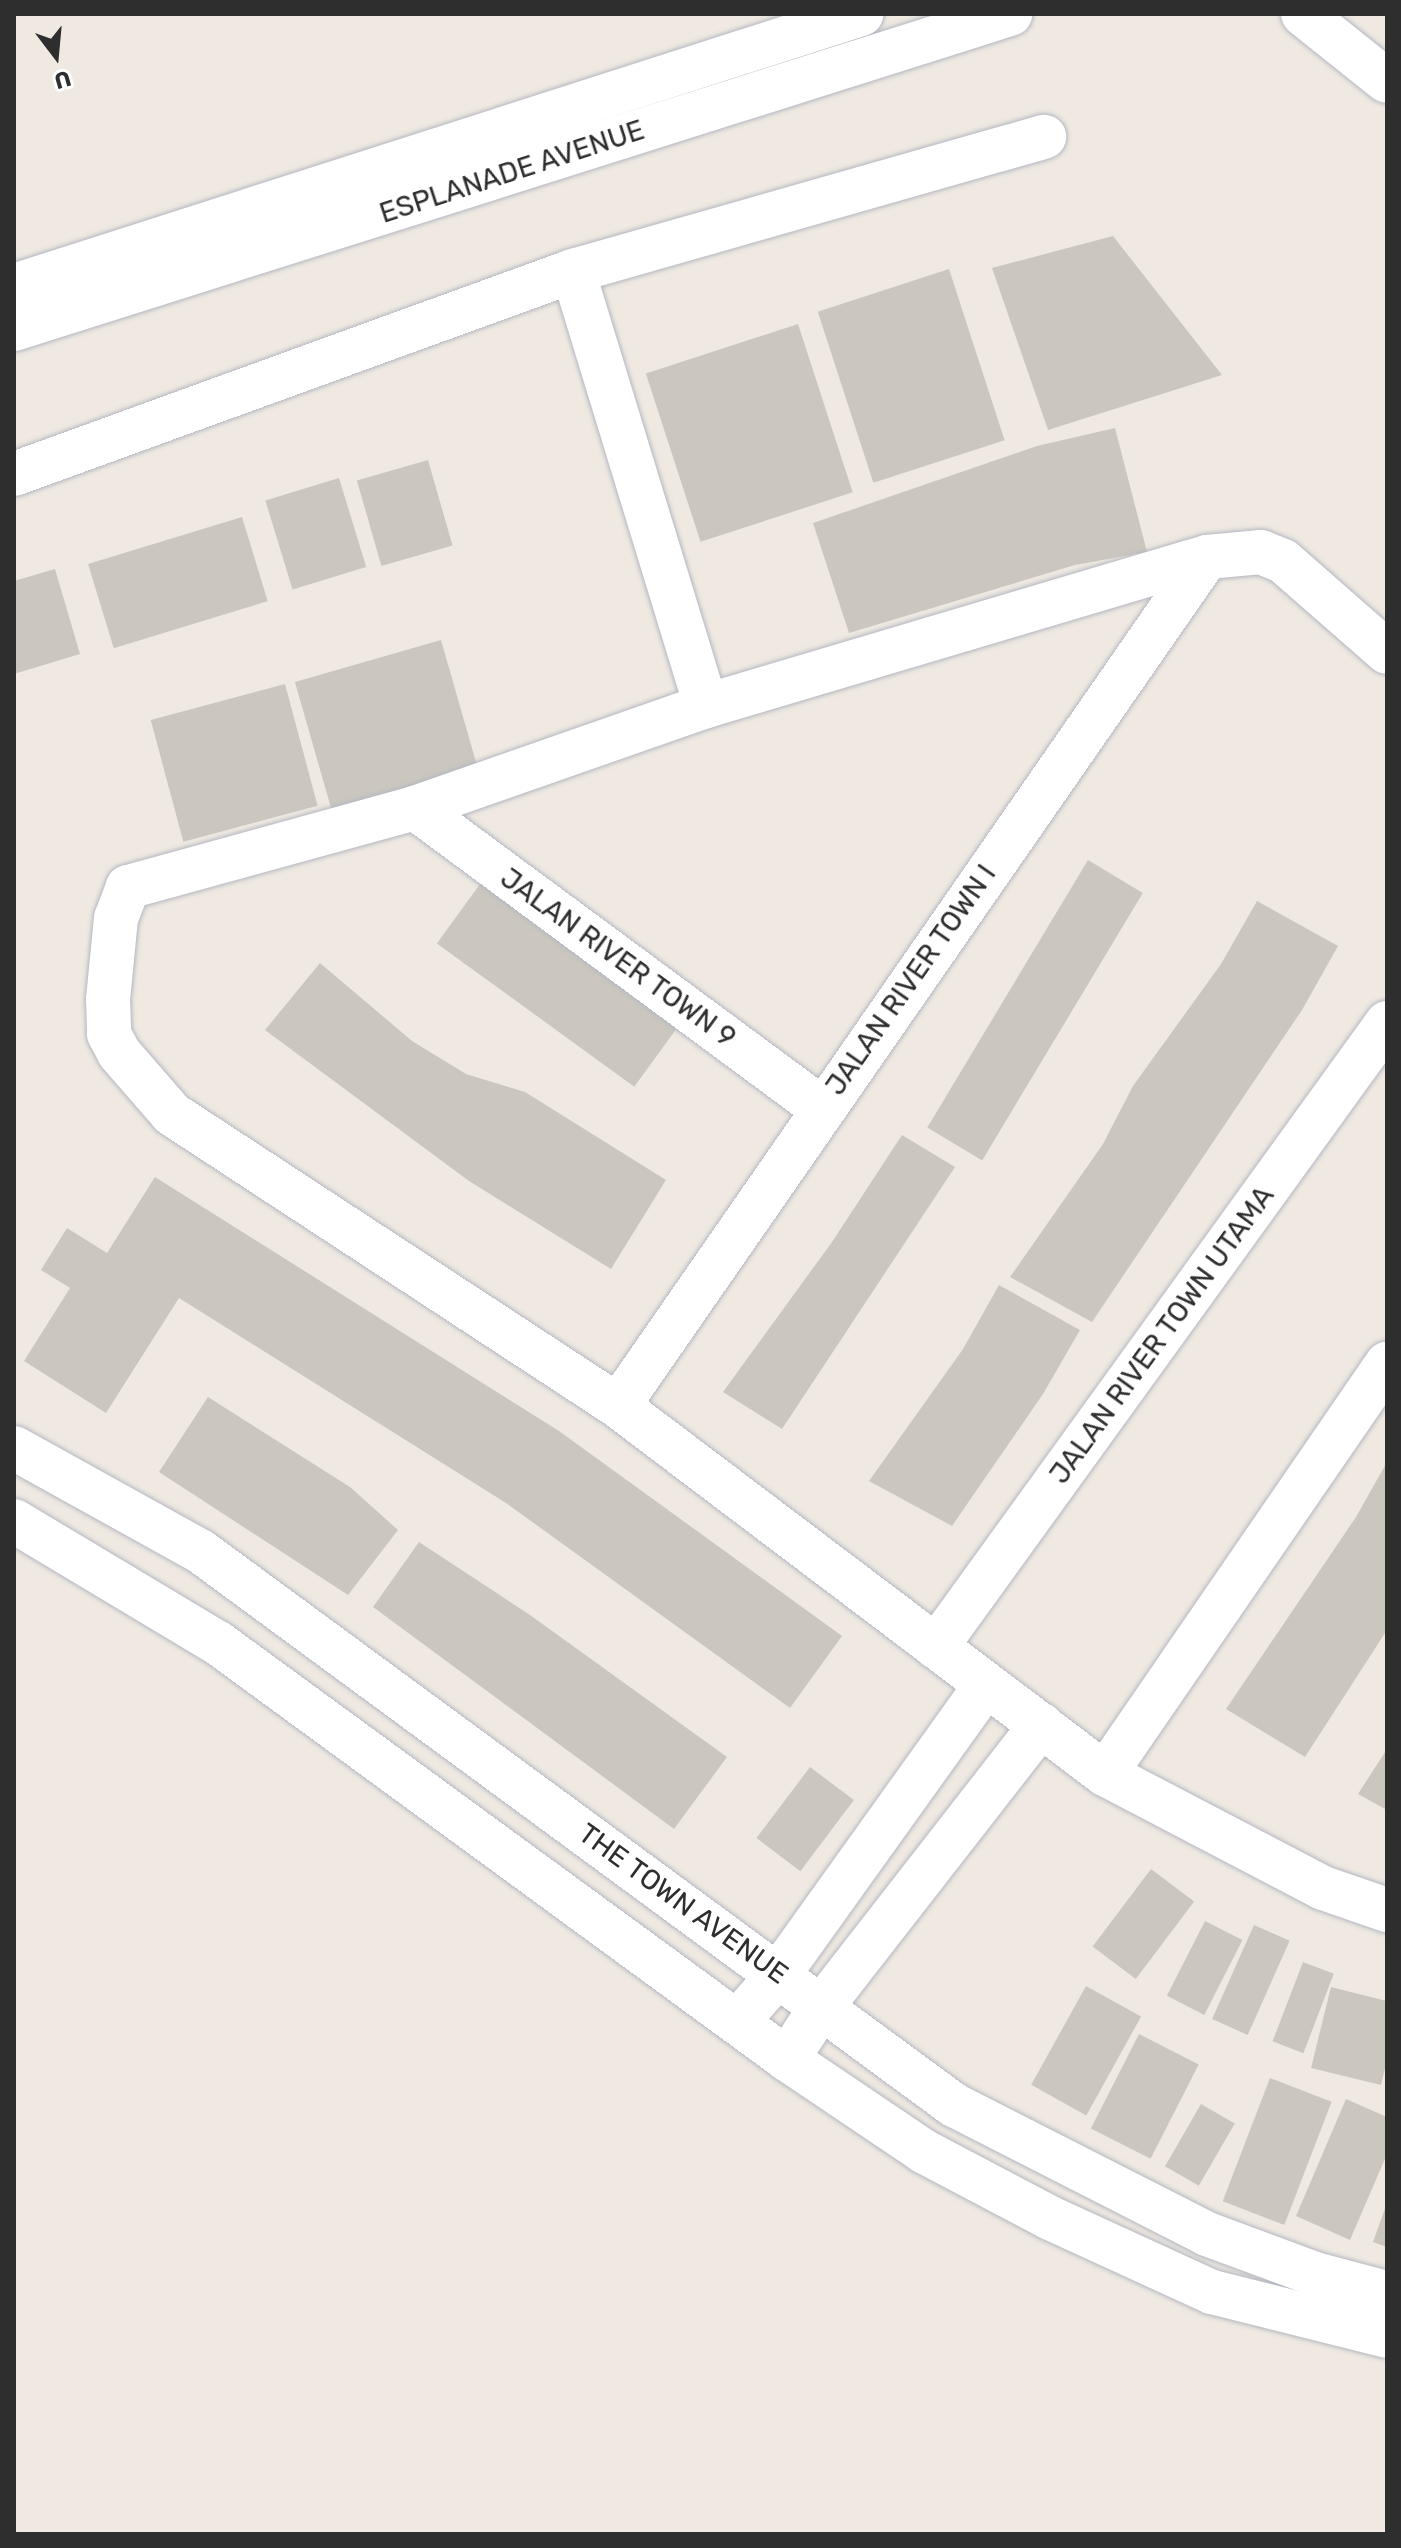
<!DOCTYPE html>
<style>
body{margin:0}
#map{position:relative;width:1401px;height:2548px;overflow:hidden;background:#efe9e1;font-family:Rubik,sans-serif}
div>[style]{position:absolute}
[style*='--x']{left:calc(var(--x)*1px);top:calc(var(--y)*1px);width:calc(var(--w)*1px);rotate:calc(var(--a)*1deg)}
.building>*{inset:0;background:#cbc7bf;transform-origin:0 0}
.roads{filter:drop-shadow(0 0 2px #b4b7c1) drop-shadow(0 0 2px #b4b7c1)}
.minor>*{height:44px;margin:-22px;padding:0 22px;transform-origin:22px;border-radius:22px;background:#fff}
.tertiary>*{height:44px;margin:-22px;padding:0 22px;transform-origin:22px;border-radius:22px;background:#fff}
span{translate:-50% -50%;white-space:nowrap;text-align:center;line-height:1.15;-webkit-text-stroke:7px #fff;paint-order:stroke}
.street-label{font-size:28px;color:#2e2e2e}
.frame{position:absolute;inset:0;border:16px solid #2e2e2e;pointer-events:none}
.north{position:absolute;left:16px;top:16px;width:80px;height:80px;-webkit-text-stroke:6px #fff;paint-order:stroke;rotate:164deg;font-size:22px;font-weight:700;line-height:32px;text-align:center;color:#2e2e2e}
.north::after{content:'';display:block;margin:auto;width:28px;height:36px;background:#2e2e2e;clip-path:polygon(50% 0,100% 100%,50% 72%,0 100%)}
</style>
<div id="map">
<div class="building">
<i style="clip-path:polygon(1113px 236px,1222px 375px,1048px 430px,992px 268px)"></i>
<i style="left:949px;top:269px;width:180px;height:138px;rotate:72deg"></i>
<i style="left:798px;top:324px;width:177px;height:160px;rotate:72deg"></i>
<i style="clip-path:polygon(1115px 428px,1147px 552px,1075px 565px,849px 633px,813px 523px,1037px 446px)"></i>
<i style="left:428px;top:460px;width:89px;height:74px;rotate:74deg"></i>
<i style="left:339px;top:478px;width:93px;height:77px;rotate:73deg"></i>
<i style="left:242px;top:517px;width:88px;height:161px;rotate:73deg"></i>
<i style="clip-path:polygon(55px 569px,80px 654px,14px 674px,14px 581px)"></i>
<i style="left:441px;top:640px;width:133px;height:152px;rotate:74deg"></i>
<i style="left:285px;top:684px;width:126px;height:139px;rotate:75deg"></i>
<i style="left:1088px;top:860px;width:64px;height:312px;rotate:31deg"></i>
<i style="left:488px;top:873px;width:244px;height:87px;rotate:36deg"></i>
<i style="clip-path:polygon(1257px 901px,1338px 946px,1302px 1010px,1092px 1322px,1010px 1277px,1103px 1144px,1133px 1086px,1221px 964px)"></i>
<i style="clip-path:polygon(320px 963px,412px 1041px,466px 1074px,525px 1092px,666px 1180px,611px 1269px,469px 1181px,265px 1030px)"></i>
<i style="clip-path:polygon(902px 1135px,955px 1167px,782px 1429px,723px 1392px,832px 1242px)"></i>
<i style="clip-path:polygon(155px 1177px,559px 1431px,842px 1636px,790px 1708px,506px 1503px,179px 1298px,106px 1413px,24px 1361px,70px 1288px,41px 1270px,67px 1228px,107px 1253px)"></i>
<i style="clip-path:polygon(999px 1285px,1080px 1330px,1043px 1394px,952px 1526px,869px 1481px,963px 1349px)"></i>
<i style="clip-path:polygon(208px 1397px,350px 1487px,398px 1530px,348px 1595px,159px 1472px)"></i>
<i style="clip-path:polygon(1387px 1462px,1387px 1630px,1305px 1757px,1226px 1709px,1356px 1517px)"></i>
<i style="clip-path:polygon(419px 1542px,530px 1615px,727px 1757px,674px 1829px,373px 1607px)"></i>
<i style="clip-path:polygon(1387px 1749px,1387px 1810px,1358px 1794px)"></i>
<i style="left:810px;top:1767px;width:55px;height:89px;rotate:37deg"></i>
<i style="left:1151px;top:1869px;width:54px;height:97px;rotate:37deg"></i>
<i style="left:1205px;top:1921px;width:42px;height:84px;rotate:27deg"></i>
<i style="left:1254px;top:1925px;width:39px;height:103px;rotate:24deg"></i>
<i style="left:1303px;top:1962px;width:33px;height:85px;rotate:21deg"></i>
<i style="left:1086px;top:1986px;width:63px;height:113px;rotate:29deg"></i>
<i style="clip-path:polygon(1331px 1987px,1387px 2001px,1387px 2060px,1381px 2085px,1311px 2068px)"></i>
<i style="left:1139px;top:2034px;width:67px;height:106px;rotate:27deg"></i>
<i style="left:1270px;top:2078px;width:66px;height:132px;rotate:21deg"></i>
<i style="clip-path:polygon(1346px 2099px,1387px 2117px,1387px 2154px,1350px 2240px,1296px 2216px)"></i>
<i style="left:1201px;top:2104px;width:39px;height:72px;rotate:30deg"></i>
<i style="clip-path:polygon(1387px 2203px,1387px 2247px,1373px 2242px)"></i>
</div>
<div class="roads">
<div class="minor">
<i style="--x:573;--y:271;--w:455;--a:73"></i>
<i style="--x:14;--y:474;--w:595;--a:-19.96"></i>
<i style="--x:573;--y:271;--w:490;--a:-15.9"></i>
<i style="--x:1387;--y:652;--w:138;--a:-138.8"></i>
<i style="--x:1283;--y:561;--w:24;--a:-158"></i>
<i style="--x:1261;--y:552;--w:54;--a:174.7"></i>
<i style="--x:1207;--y:557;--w:523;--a:163.44"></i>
<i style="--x:706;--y:706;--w:308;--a:160.7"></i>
<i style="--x:415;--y:808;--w:298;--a:164.6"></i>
<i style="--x:128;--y:887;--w:33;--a:111"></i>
<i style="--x:116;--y:918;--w:81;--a:95.6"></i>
<i style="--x:108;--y:999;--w:35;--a:88"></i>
<i style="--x:109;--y:1034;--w:21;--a:62"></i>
<i style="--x:119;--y:1053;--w:81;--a:49"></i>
<i style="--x:172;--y:1114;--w:533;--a:33.21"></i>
<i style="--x:618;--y:1406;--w:610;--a:37.08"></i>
<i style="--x:1105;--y:1774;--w:246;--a:27.6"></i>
<i style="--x:1323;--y:1888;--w:68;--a:19"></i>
<i style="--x:415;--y:808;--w:505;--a:36.46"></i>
<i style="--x:618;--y:1406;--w:1033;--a:-55.25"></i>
<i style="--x:936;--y:1647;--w:770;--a:-54.14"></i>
<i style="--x:1105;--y:1774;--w:498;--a:-55.5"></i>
<i style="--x:739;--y:2020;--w:61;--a:-49"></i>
<i style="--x:779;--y:1974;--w:354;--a:-54.4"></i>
<i style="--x:787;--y:2059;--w:60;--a:-56.6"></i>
<i style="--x:820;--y:2009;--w:360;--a:-52.1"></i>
</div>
<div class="tertiary">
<i style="--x:1303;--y:14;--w:107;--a:38.6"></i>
<i style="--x:14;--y:286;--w:890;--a:-17.8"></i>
<i style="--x:14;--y:329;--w:1045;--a:-17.55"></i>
<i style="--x:14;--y:1448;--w:213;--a:29"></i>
<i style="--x:200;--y:1551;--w:936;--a:36.31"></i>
<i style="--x:954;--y:2105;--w:284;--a:27"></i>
<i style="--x:1207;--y:2234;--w:115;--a:20.3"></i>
<i style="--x:1315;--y:2274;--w:74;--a:14.8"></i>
<i style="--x:14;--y:1521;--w:238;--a:30.9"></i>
<i style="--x:218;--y:1643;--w:705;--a:36.17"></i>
<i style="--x:787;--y:2059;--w:166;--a:34"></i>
<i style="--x:925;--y:2152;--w:141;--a:27.8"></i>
<i style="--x:1050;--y:2218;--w:178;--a:24.6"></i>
<i style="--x:1212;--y:2292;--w:180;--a:14.1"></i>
</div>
</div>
<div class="street-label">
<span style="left:512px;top:172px;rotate:-18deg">ESPLANADE AVENUE</span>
<span style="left:618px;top:958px;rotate:36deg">JALAN RIVER TOWN 9</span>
<span style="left:911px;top:980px;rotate:-55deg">JALAN RIVER TOWN I</span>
<span style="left:1162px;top:1335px;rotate:-54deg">JALAN RIVER TOWN UTAMA</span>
<span style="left:683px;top:1904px;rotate:36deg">THE TOWN AVENUE</span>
</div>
<div class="frame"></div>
<div class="north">U</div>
</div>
